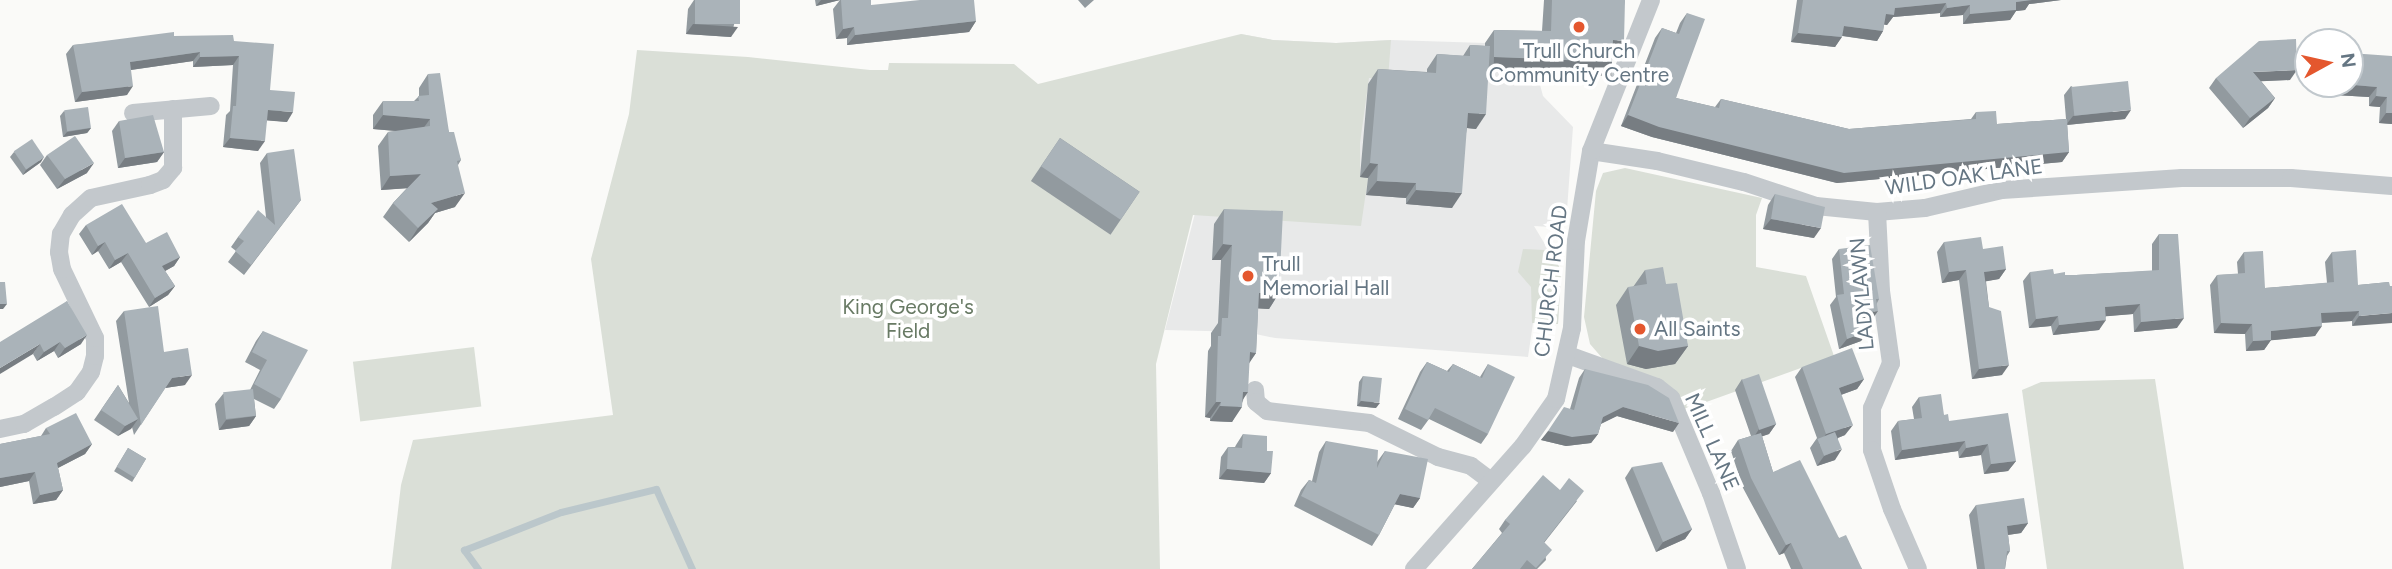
<!DOCTYPE html>
<style>
body{margin:0}
#map{position:relative;width:2392px;height:569px;overflow:hidden;background:#fafaf8;font-family:Figtree,sans-serif}
div>[style]{position:absolute}
[style*='--x']{left:calc(var(--x)*1px);top:calc(var(--y)*1px);width:calc(var(--w)*1px);rotate:calc(var(--a)*1deg)}
.built>*{inset:0;background:#e8e9e9}
.green>*{inset:0;background:#dadfd7;transform-origin:0 0}
.stream>*{height:7px;margin:-3.5px;padding:0 3.5px;transform-origin:3.5px;border-radius:3.5px;background:#bbc7cb}
.minor>*{height:18px;margin:-9px;padding:0 9px;transform-origin:9px;border-radius:9px;background:#c3c8cc}
.wall>*{inset:0;background:#929a9f;transform-origin:0 0}
.shaded-wall>*{inset:0;background:#777d82;transform-origin:0 0}
.building>*{inset:0;background:#aab3b9;transform-origin:0 0}
.dots>*{width:19px;height:19px;translate:-50% -50%;box-sizing:border-box;border:4px solid #fff;border-radius:50%}
span{translate:-50% -50%;white-space:nowrap;text-align:center;line-height:1.15;-webkit-text-stroke:7px #fff;paint-order:stroke}
.poi-label{font-size:21px;color:#657683}
.left{translate:0 -50%;text-align:left}
.street-label{font-size:21px;color:#657683}
.park-label{font-size:21px;color:#687a64}
.north{position:absolute;left:2294px;top:28px;width:70px;height:70px;box-sizing:border-box;background:#fff;border:2px solid #c1c8cd;border-radius:50%;rotate:82deg;font-size:19px;font-weight:700;line-height:28px;text-align:center;color:#657683}
.north::after{content:'';display:block;margin:auto;width:24px;height:32px;background:#e4572e;clip-path:polygon(50% 0,100% 100%,50% 72%,0 100%)}
</style>
<div id="map">
<div class="built">
<i style="clip-path:polygon(1241px 34px,1273px 40px,1336px 43px,1391px 40px,1485px 43px,1534px 62px,1543px 96px,1573px 127px,1567px 210px,1561px 223px,1551px 227px,1534px 226px,1561px 271px,1558px 324px,1533px 323px,1528px 357px,1275px 338px,1246px 332px,1165px 330px)"></i>
</div>
<div class="green">
<i style="clip-path:polygon(1241px 34px,1273px 40px,1336px 43px,1391px 40px,1388px 79px,1369px 78px,1360px 143px,1360px 177px,1368px 178px,1361px 226px,1193px 215px,1156px 364px,1160px 569px,391px 569px,401px 485px,413px 440px,613px 415px,591px 259px,629px 114px,637px 50px,748px 57px,870px 70px,888px 70px,889px 63px,1014px 64px,1038px 84px)"></i>
<i style="clip-path:polygon(1625px 168px,1762px 198px,1756px 215px,1756px 267px,1806px 276px,1834px 356px,1684px 410px,1603px 359px,1590px 344px,1584px 317px,1596px 191px,1603px 173px)"></i>
<i style="clip-path:polygon(1523px 249px,1545px 250px,1556px 260px,1561px 271px,1558px 324px,1532px 323px,1531px 287px,1518px 272px)"></i>
<i style="left:474px;top:347px;width:60px;height:122px;rotate:83deg"></i>
<i style="clip-path:polygon(2155px 379px,2184px 569px,2047px 569px,2022px 390px,2041px 382px)"></i>
</div>
<div class="stream">
<i style="--x:478;--y:569;--w:24;--a:-126"></i>
<i style="--x:464;--y:550;--w:104;--a:-21.4"></i>
<i style="--x:561;--y:512;--w:98;--a:-13.6"></i>
<i style="--x:656;--y:489;--w:88;--a:65.8"></i>
</div>
<div class="minor">
<i style="--x:133;--y:113;--w:78;--a:-5.1"></i>
<i style="--x:1591;--y:151;--w:67;--a:8.6"></i>
<i style="--x:1657;--y:161;--w:89;--a:13.6"></i>
<i style="--x:1744;--y:182;--w:76;--a:18.4"></i>
<i style="--x:1816;--y:206;--w:61;--a:5.6"></i>
<i style="--x:1877;--y:212;--w:48;--a:-4.8"></i>
<i style="--x:1925;--y:208;--w:79;--a:-13.2"></i>
<i style="--x:2002;--y:190;--w:180;--a:-3.8"></i>
<i style="--x:2182;--y:178;--w:109;--a:0"></i>
<i style="--x:2291;--y:178;--w:101;--a:4.5"></i>
<i style="--x:1877;--y:212;--w:79;--a:87.1"></i>
<i style="--x:1881;--y:291;--w:73;--a:82.1"></i>
<i style="--x:1891;--y:363;--w:49;--a:112.9"></i>
<i style="--x:1872;--y:408;--w:42;--a:90"></i>
<i style="--x:1872;--y:450;--w:62;--a:71.3"></i>
<i style="--x:1892;--y:509;--w:65;--a:66.6"></i>
<i style="--x:1568;--y:355;--w:95;--a:19.8"></i>
<i style="--x:1657;--y:387;--w:18;--a:38"></i>
<i style="--x:1671;--y:398;--w:103;--a:67.2"></i>
<i style="--x:1711;--y:493;--w:80;--a:71.1"></i>
<i style="--x:1255;--y:390;--w:12;--a:85"></i>
<i style="--x:1256;--y:402;--w:14;--a:39"></i>
<i style="--x:1267;--y:411;--w:103;--a:6.7"></i>
<i style="--x:1369;--y:423;--w:77;--a:26.2"></i>
<i style="--x:1438;--y:457;--w:34;--a:15"></i>
<i style="--x:1471;--y:466;--w:25;--a:37"></i>
<i style="--x:0;--y:429;--w:25;--a:-12"></i>
<i style="--x:24;--y:424;--w:34;--a:-30"></i>
<i style="--x:54;--y:407;--w:27;--a:-33"></i>
<i style="--x:77;--y:392;--w:24;--a:-55"></i>
<i style="--x:91;--y:372;--w:16;--a:-76"></i>
<i style="--x:95;--y:356;--w:18;--a:-90"></i>
<i style="--x:95;--y:338;--w:76;--a:-115.6"></i>
<i style="--x:62;--y:269;--w:17;--a:-100"></i>
<i style="--x:59;--y:252;--w:18;--a:-84"></i>
<i style="--x:61;--y:234;--w:22;--a:-60"></i>
<i style="--x:72;--y:215;--w:25;--a:-42"></i>
<i style="--x:91;--y:198;--w:60;--a:-12.4"></i>
<i style="--x:150;--y:185;--w:14;--a:-21"></i>
<i style="--x:163;--y:180;--w:16;--a:-50"></i>
<i style="--x:173;--y:168;--w:59;--a:-90"></i>
<i style="--x:1414;--y:569;--w:164;--a:-48.5"></i>
<i style="--x:1523;--y:446;--w:57;--a:-54.9"></i>
<i style="--x:1556;--y:399;--w:73;--a:-77.3"></i>
<i style="--x:1572;--y:328;--w:87;--a:-87.4"></i>
<i style="--x:1576;--y:241;--w:91;--a:-80.5"></i>
<i style="--x:1591;--y:151;--w:162;--a:-68.3"></i>
</div>
<div class="wall">
<i style="clip-path:polygon(694px 0,740px 0,731px 37px,686px 34px,688px 9px)"></i>
<i style="clip-path:polygon(815px 0,871px 0,871px 5px,976px 21px,969px 32px,847px 45px,847px 38px,836px 39px,833px 9px,840px 0,816px 6px)"></i>
<i style="clip-path:polygon(1078px 0,1094px 0,1085px 8px)"></i>
<i style="clip-path:polygon(1544px 0,1625px 0,1615px 53px,1612px 53px,1612px 62px,1603px 74px,1488px 69px,1476px 129px,1467px 128px,1452px 208px,1406px 204px,1406px 198px,1366px 195px,1368px 178px,1360px 177px,1368px 84px,1378px 69px,1427px 72px,1427px 69px,1437px 54px,1463px 56px,1470px 45px,1485px 46px,1485px 43px,1494px 30px,1542px 31px)"></i>
<i style="clip-path:polygon(1797px 0,2061px 0,2029px 4px,2025px 10px,2016px 11px,2010px 20px,1963px 24px,1963px 15px,1940px 17px,1940px 13px,1893px 17px,1887px 25px,1884px 24px,1883px 31px,1877px 41px,1842px 36px,1835px 47px,1791px 42px)"></i>
<i style="clip-path:polygon(1687px 13px,1676px 98px,1715px 107px,1721px 99px,1849px 129px,1971px 119px,1976px 112px,1997px 124px,2066px 119px,2064px 95px,2071px 86px,2125px 119px,2067px 125px,2069px 152px,2062px 162px,1837px 183px,1652px 137px,1621px 126px,1655px 38px,1662px 28px,1676px 33px,1680px 23px)"></i>
<i style="clip-path:polygon(174px 36px,234px 41px,270px 90px,287px 122px,267px 120px,258px 151px,223px 147px,226px 115px,230px 111px,233px 65px,193px 67px,193px 61px,131px 70px,127px 95px,75px 102px,66px 54px,73px 45px)"></i>
<i style="clip-path:polygon(2392px 56px,2392px 124px,2379px 123px,2380px 107px,2369px 106px,2369px 97px,2335px 95px,2335px 84px,2350px 84px)"></i>
<i style="clip-path:polygon(428px 74px,449px 132px,461px 160px,458px 165px,455px 207px,435px 213px,428px 223px,409px 242px,383px 217px,393px 203px,407px 188px,381px 190px,378px 146px,388px 132px,396px 131px,373px 129px,373px 115px,383px 101px,414px 101px,419px 96px,419px 88px)"></i>
<i style="clip-path:polygon(2216px 78px,2290px 80px,2261px 81px,2275px 98px,2268px 108px,2243px 128px,2209px 88px)"></i>
<i style="clip-path:polygon(64px 111px,91px 128px,87px 133px,63px 137px,60px 116px)"></i>
<i style="clip-path:polygon(119px 121px,164px 152px,157px 162px,118px 168px,112px 131px)"></i>
<i style="left:1060px;top:138px;width:96px;height:52px;rotate:34deg"></i>
<i style="clip-path:polygon(14px 152px,41px 162px,23px 175px,10px 157px)"></i>
<i style="clip-path:polygon(267px 153px,301px 200px,244px 275px,228px 262px,236px 251px,231px 247px,238px 237px,266px 217px,260px 163px)"></i>
<i style="clip-path:polygon(47px 155px,87px 173px,57px 189px,40px 165px)"></i>
<i style="clip-path:polygon(1775px 194px,1814px 238px,1763px 229px,1768px 205px)"></i>
<i style="clip-path:polygon(1224px 209px,1279px 293px,1269px 309px,1258px 308px,1256px 353px,1249px 362px,1243px 401px,1232px 422px,1210px 421px,1210px 418px,1205px 417px,1208px 351px,1211px 346px,1211px 333px,1218px 323px,1221px 260px,1212px 260px,1214px 224px)"></i>
<i style="clip-path:polygon(86px 225px,146px 243px,180px 257px,174px 266px,165px 271px,175px 286px,168px 295px,149px 307px,121px 262px,109px 269px,98px 251px,92px 255px,79px 234px)"></i>
<i style="clip-path:polygon(2159px 234px,2177px 328px,2134px 332px,2133px 314px,2106px 316px,2099px 330px,2053px 335px,2051px 326px,2029px 328px,2023px 281px,2030px 272px,2065px 275px,2076px 275px,2152px 271px,2152px 244px)"></i>
<i style="clip-path:polygon(1944px 242px,1983px 249px,2006px 269px,1999px 279px,1986px 281px,1989px 307px,2002px 375px,1972px 379px,1959px 280px,1942px 283px,1937px 252px)"></i>
<i style="clip-path:polygon(1839px 249px,1879px 299px,1877px 303px,1871px 321px,1865px 322px,1868px 331px,1861px 341px,1839px 349px,1830px 305px,1836px 297px,1832px 259px)"></i>
<i style="clip-path:polygon(2244px 252px,2265px 288px,2327px 283px,2325px 262px,2332px 252px,2358px 285px,2389px 282px,2352px 326px,2352px 321px,2322px 323px,2315px 336px,2271px 340px,2264px 350px,2246px 351px,2245px 334px,2214px 333px,2210px 285px,2217px 275px,2238px 274px,2237px 262px)"></i>
<i style="clip-path:polygon(1645px 270px,1666px 284px,1688px 346px,1675px 364px,1646px 369px,1627px 364px,1616px 305px,1628px 287px,1633px 287px)"></i>
<i style="clip-path:polygon(67px 301px,81px 344px,58px 358px,54px 351px,37px 361px,33px 354px)"></i>
<i style="clip-path:polygon(124px 311px,164px 352px,185px 385px,165px 388px,134px 435px,132px 427px,118px 436px,94px 420px,118px 385px,129px 403px,116px 321px)"></i>
<i style="clip-path:polygon(263px 331px,281px 399px,274px 409px,254px 399px,256px 416px,249px 426px,219px 430px,215px 404px,223px 394px,250px 390px,260px 370px,245px 362px,256px 341px)"></i>
<i style="clip-path:polygon(1427px 362px,1447px 371px,1453px 364px,1480px 377px,1488px 364px,1488px 434px,1481px 444px,1429px 419px,1421px 430px,1398px 419px,1420px 372px)"></i>
<i style="clip-path:polygon(1802px 367px,1864px 379px,1857px 389px,1841px 395px,1845px 435px,1838px 438px,1835px 460px,1817px 466px,1810px 448px,1817px 438px,1795px 377px)"></i>
<i style="clip-path:polygon(1585px 369px,1673px 432px,1617px 416px,1601px 424px,1598px 434px,1591px 443px,1566px 446px,1541px 440px,1570px 409px,1579px 378px)"></i>
<i style="clip-path:polygon(1363px 376px,1376px 408px,1357px 406px,1359px 382px)"></i>
<i style="clip-path:polygon(1742px 379px,1776px 424px,1769px 434px,1762px 436px,1773px 472px,1839px 538px,1862px 569px,1791px 569px,1784px 553px,1779px 555px,1743px 488px,1731px 451px,1738px 440px,1751px 436px,1735px 390px)"></i>
<i style="clip-path:polygon(1919px 397px,1944px 415px,1949px 421px,2016px 461px,2008px 471px,1984px 474px,1981px 455px,1959px 458px,1958px 451px,1895px 460px,1891px 431px,1898px 421px,1914px 419px,1912px 407px)"></i>
<i style="clip-path:polygon(46px 428px,92px 444px,85px 454px,58px 468px,63px 490px,56px 500px,33px 504px,29px 481px,0 487px,0 444px,41px 436px)"></i>
<i style="clip-path:polygon(1243px 434px,1267px 451px,1271px 473px,1264px 483px,1219px 479px,1221px 457px,1228px 447px,1235px 447px,1236px 445px)"></i>
<i style="clip-path:polygon(1326px 441px,1377px 462px,1385px 451px,1420px 498px,1413px 508px,1395px 504px,1379px 535px,1372px 546px,1294px 506px,1301px 490px,1309px 480px,1312px 481px,1319px 452px)"></i>
<i style="left:128px;top:448px;width:21px;height:27px;rotate:31deg"></i>
<i style="clip-path:polygon(1632px 467px,1692px 529px,1685px 539px,1656px 552px,1625px 478px)"></i>
<i style="clip-path:polygon(1560px 490px,1577px 501px,1544px 543px,1546px 560px,1537px 569px,1472px 569px,1502px 533px,1499px 529px,1505px 520px)"></i>
<i style="clip-path:polygon(1976px 505px,2028px 523px,2021px 533px,2008px 535px,2010px 551px,2007px 556px,2005px 569px,1977px 569px,1969px 515px)"></i>
</div>
<div class="shaded-wall">
<i style="clip-path:polygon(821px 0,840px 0,816px 6px)"></i>
<i style="clip-path:polygon(2028px 0,2061px 0,2029px 4px,2025px 10px,2016px 11px,2010px 20px,1963px 24px,1970px 14px,2016px 2px)"></i>
<i style="clip-path:polygon(1946px 3px,1940px 13px,1893px 17px,1887px 25px,1879px 24px,1886px 14px,1895px 8px)"></i>
<i style="clip-path:polygon(1970px 5px,1963px 15px,1940px 17px,1947px 8px)"></i>
<i style="clip-path:polygon(976px 21px,969px 32px,847px 45px,855px 35px)"></i>
<i style="clip-path:polygon(693px 24px,738px 27px,731px 37px,686px 34px)"></i>
<i style="clip-path:polygon(1844px 26px,1883px 31px,1877px 41px,1837px 35px)"></i>
<i style="clip-path:polygon(854px 27px,847px 38px,836px 39px,843px 29px)"></i>
<i style="clip-path:polygon(1798px 33px,1842px 37px,1835px 47px,1791px 42px)"></i>
<i style="clip-path:polygon(1613px 40px,1624px 41px,1615px 53px,1604px 53px)"></i>
<i style="clip-path:polygon(200px 52px,193px 61px,123px 71px,130px 62px)"></i>
<i style="clip-path:polygon(239px 56px,233px 65px,193px 67px,200px 57px)"></i>
<i style="left:1494px;top:57px;width:118px;height:15px;rotate:2deg"></i>
<i style="clip-path:polygon(2297px 70px,2290px 80px,2246px 82px,2253px 72px)"></i>
<i style="clip-path:polygon(2342px 84px,2377px 87px,2369px 97px,2335px 95px)"></i>
<i style="clip-path:polygon(133px 86px,127px 95px,75px 102px,82px 92px)"></i>
<i style="clip-path:polygon(2376px 96px,2387px 97px,2380px 107px,2369px 106px)"></i>
<i style="clip-path:polygon(2275px 98px,2268px 108px,2243px 128px,2250px 118px)"></i>
<i style="clip-path:polygon(268px 110px,293px 112px,287px 122px,261px 120px)"></i>
<i style="clip-path:polygon(2131px 110px,2125px 119px,2066px 125px,2073px 116px)"></i>
<i style="clip-path:polygon(1468px 113px,1486px 114px,1476px 129px,1458px 127px)"></i>
<i style="clip-path:polygon(2386px 113px,2392px 113px,2392px 124px,2379px 123px)"></i>
<i style="clip-path:polygon(383px 115px,430px 119px,420px 133px,373px 129px)"></i>
<i style="clip-path:polygon(1628px 115px,2069px 152px,2062px 162px,1837px 183px,1652px 137px,1621px 126px)"></i>
<i style="clip-path:polygon(91px 128px,87px 133px,63px 137px,67px 132px)"></i>
<i style="clip-path:polygon(230px 138px,265px 141px,258px 151px,223px 147px)"></i>
<i style="clip-path:polygon(164px 152px,157px 162px,118px 168px,125px 158px)"></i>
<i style="clip-path:polygon(44px 157px,41px 162px,23px 175px,26px 170px)"></i>
<i style="clip-path:polygon(94px 163px,87px 173px,57px 189px,65px 179px)"></i>
<i style="clip-path:polygon(1370px 163px,1378px 164px,1368px 178px,1360px 177px)"></i>
<i style="clip-path:polygon(421px 174px,411px 188px,381px 190px,390px 176px)"></i>
<i style="clip-path:polygon(1377px 181px,1416px 183px,1406px 198px,1366px 195px)"></i>
<i style="clip-path:polygon(1416px 190px,1462px 193px,1452px 208px,1406px 204px)"></i>
<i style="clip-path:polygon(465px 193px,455px 207px,435px 213px,428px 223px,409px 242px,418px 228px,431px 203px)"></i>
<i style="clip-path:polygon(1771px 219px,1821px 228px,1814px 238px,1763px 229px)"></i>
<i style="clip-path:polygon(105px 242px,98px 251px,92px 255px,98px 246px)"></i>
<i style="clip-path:polygon(1223px 244px,1232px 245px,1221px 260px,1212px 260px)"></i>
<i style="clip-path:polygon(128px 253px,121px 262px,109px 269px,115px 260px)"></i>
<i style="clip-path:polygon(180px 257px,174px 266px,156px 276px,162px 266px)"></i>
<i style="clip-path:polygon(2006px 269px,1999px 279px,1977px 283px,1984px 272px)"></i>
<i style="clip-path:polygon(1966px 270px,1959px 280px,1942px 283px,1949px 272px)"></i>
<i style="clip-path:polygon(175px 286px,168px 295px,149px 307px,155px 298px)"></i>
<i style="clip-path:polygon(1259px 293px,1279px 293px,1269px 309px,1248px 308px)"></i>
<i style="clip-path:polygon(0 304px,7px 304px,3px 309px,0 309px)"></i>
<i style="clip-path:polygon(2140px 304px,2133px 314px,2098px 317px,2105px 307px)"></i>
<i style="clip-path:polygon(1878px 311px,1871px 321px,1855px 323px,1862px 313px)"></i>
<i style="clip-path:polygon(2359px 311px,2352px 321px,2314px 323px,2321px 313px)"></i>
<i style="clip-path:polygon(2392px 313px,2392px 323px,2352px 326px,2359px 316px)"></i>
<i style="clip-path:polygon(2058px 316px,2051px 326px,2029px 328px,2036px 319px)"></i>
<i style="clip-path:polygon(2184px 318px,2177px 328px,2134px 332px,2141px 322px)"></i>
<i style="clip-path:polygon(2106px 320px,2099px 330px,2053px 335px,2059px 325px)"></i>
<i style="clip-path:polygon(2221px 323px,2252px 324px,2245px 334px,2214px 333px)"></i>
<i style="clip-path:polygon(2322px 326px,2315px 336px,2264px 341px,2271px 331px)"></i>
<i style="clip-path:polygon(1868px 331px,1861px 341px,1839px 349px,1847px 339px)"></i>
<i style="clip-path:polygon(87px 335px,81px 344px,58px 358px,65px 348px)"></i>
<i style="clip-path:polygon(2271px 340px,2264px 350px,2246px 351px,2253px 341px)"></i>
<i style="clip-path:polygon(60px 342px,54px 351px,37px 361px,44px 352px)"></i>
<i style="clip-path:polygon(40px 344px,33px 354px,0 374px,0 368px)"></i>
<i style="clip-path:polygon(1639px 346px,1688px 346px,1675px 364px,1646px 369px,1627px 364px)"></i>
<i style="clip-path:polygon(1250px 352px,1256px 353px,1246px 368px)"></i>
<i style="clip-path:polygon(2009px 365px,2002px 375px,1972px 379px,1979px 369px)"></i>
<i style="clip-path:polygon(192px 375px,185px 385px,165px 388px,172px 378px)"></i>
<i style="clip-path:polygon(1864px 379px,1857px 389px,1832px 398px,1839px 388px)"></i>
<i style="clip-path:polygon(1243px 392px,1248px 392px,1238px 407px,1242px 407px,1232px 422px,1210px 421px,1220px 406px)"></i>
<i style="clip-path:polygon(1361px 401px,1380px 403px,1376px 408px,1357px 406px)"></i>
<i style="clip-path:polygon(1216px 402px,1221px 402px,1210px 418px,1205px 417px)"></i>
<i style="clip-path:polygon(1623px 407px,1679px 423px,1673px 432px,1617px 416px,1596px 426px,1603px 417px)"></i>
<i style="clip-path:polygon(256px 416px,249px 426px,219px 430px,226px 420px)"></i>
<i style="clip-path:polygon(138px 419px,131px 429px,118px 436px,125px 426px)"></i>
<i style="clip-path:polygon(1776px 424px,1769px 434px,1752px 440px,1759px 429px)"></i>
<i style="clip-path:polygon(1853px 425px,1845px 435px,1819px 445px,1826px 434px)"></i>
<i style="clip-path:polygon(1548px 431px,1598px 434px,1591px 443px,1566px 446px,1541px 440px)"></i>
<i style="clip-path:polygon(1965px 441px,1958px 451px,1895px 460px,1902px 450px)"></i>
<i style="clip-path:polygon(92px 444px,85px 454px,50px 472px,57px 463px)"></i>
<i style="clip-path:polygon(1988px 444px,1981px 455px,1959px 458px,1966px 448px)"></i>
<i style="clip-path:polygon(1842px 449px,1835px 460px,1817px 466px,1824px 456px)"></i>
<i style="clip-path:polygon(2016px 461px,2008px 471px,1984px 474px,1991px 464px)"></i>
<i style="clip-path:polygon(1227px 469px,1271px 473px,1264px 483px,1219px 479px)"></i>
<i style="clip-path:polygon(35px 472px,29px 481px,0 487px,0 478px)"></i>
<i style="clip-path:polygon(63px 490px,56px 500px,33px 504px,40px 495px)"></i>
<i style="clip-path:polygon(1400px 494px,1420px 498px,1413px 508px,1393px 504px)"></i>
<i style="clip-path:polygon(2028px 523px,2021px 533px,2000px 536px,2007px 526px)"></i>
<i style="clip-path:polygon(1692px 529px,1685px 539px,1656px 552px,1663px 542px)"></i>
<i style="clip-path:polygon(1791px 543px,1784px 553px,1779px 555px,1786px 545px)"></i>
</div>
<div class="building">
<i style="left:695px;top:0;width:45px;height:24px"></i>
<i style="clip-path:polygon(841px 0,871px 0,871px 5px,920px 0,974px 0,976px 21px,855px 35px,854px 27px,843px 29px)"></i>
<i style="clip-path:polygon(1552px 0,1625px 0,1624px 41px,1613px 40px,1612px 62px,1494px 57px,1494px 30px,1551px 31px)"></i>
<i style="clip-path:polygon(1803px 0,2032px 0,2016px 2px,2016px 10px,1970px 14px,1970px 5px,1947px 8px,1946px 3px,1895px 8px,1894px 15px,1886px 14px,1883px 31px,1844px 26px,1842px 37px,1798px 33px)"></i>
<i style="clip-path:polygon(1687px 13px,1705px 19px,1676px 98px,1719px 108px,1721px 99px,1849px 129px,1976px 119px,1976px 112px,1996px 111px,1997px 124px,2067px 119px,2069px 152px,1844px 173px,1659px 127px,1628px 115px,1662px 28px,1679px 34px)"></i>
<i style="clip-path:polygon(174px 32px,174px 36px,233px 35px,234px 41px,274px 44px,270px 90px,295px 92px,293px 112px,268px 110px,265px 141px,230px 138px,233px 106px,236px 106px,239px 56px,200px 57px,200px 52px,130px 62px,133px 86px,82px 92px,73px 45px)"></i>
<i style="clip-path:polygon(2296px 39px,2297px 70px,2253px 72px,2275px 98px,2250px 118px,2216px 78px,2259px 41px)"></i>
<i style="clip-path:polygon(1470px 45px,1490px 46px,1486px 114px,1468px 113px,1462px 193px,1416px 190px,1416px 183px,1377px 181px,1378px 164px,1370px 163px,1378px 69px,1436px 73px,1437px 54px,1470px 56px)"></i>
<i style="clip-path:polygon(2350px 53px,2392px 56px,2392px 113px,2386px 113px,2387px 97px,2376px 96px,2377px 87px,2342px 84px,2350px 84px)"></i>
<i style="clip-path:polygon(440px 73px,449px 132px,454px 132px,461px 160px,457px 161px,465px 193px,431px 203px,438px 209px,418px 228px,393px 203px,421px 174px,390px 176px,388px 132px,430px 126px,430px 119px,383px 115px,383px 101px,419px 101px,418px 96px,429px 95px,428px 74px)"></i>
<i style="left:2128px;top:81px;width:29px;height:57px;rotate:84deg"></i>
<i style="left:88px;top:107px;width:21px;height:24px;rotate:82deg"></i>
<i style="clip-path:polygon(153px 115px,164px 152px,125px 158px,119px 121px)"></i>
<i style="clip-path:polygon(75px 136px,94px 163px,65px 179px,47px 155px)"></i>
<i style="left:1060px;top:138px;width:96px;height:34px;rotate:34deg"></i>
<i style="left:32px;top:139px;width:22px;height:22px;rotate:56deg"></i>
<i style="clip-path:polygon(294px 149px,301px 200px,251px 265px,235px 251px,244px 241px,238px 237px,258px 210px,275px 225px,267px 153px)"></i>
<i style="clip-path:polygon(1775px 194px,1825px 207px,1821px 228px,1771px 219px)"></i>
<i style="clip-path:polygon(122px 204px,146px 243px,167px 232px,180px 257px,162px 266px,175px 286px,155px 298px,128px 253px,115px 260px,105px 242px,98px 246px,86px 225px)"></i>
<i style="clip-path:polygon(1224px 209px,1283px 211px,1279px 293px,1259px 293px,1256px 353px,1250px 352px,1248px 392px,1243px 392px,1242px 407px,1220px 406px,1221px 402px,1216px 402px,1218px 336px,1221px 336px,1222px 318px,1228px 318px,1232px 245px,1223px 244px)"></i>
<i style="clip-path:polygon(2159px 234px,2178px 234px,2184px 318px,2141px 322px,2140px 304px,2105px 307px,2106px 320px,2059px 325px,2058px 316px,2036px 319px,2030px 272px,2053px 269px,2054px 274px,2065px 272px,2065px 275px,2076px 275px,2159px 270px)"></i>
<i style="clip-path:polygon(1981px 237px,1983px 249px,2003px 246px,2006px 269px,1984px 272px,1989px 307px,2001px 311px,2009px 365px,1979px 369px,1966px 270px,1949px 272px,1944px 242px)"></i>
<i style="clip-path:polygon(1870px 245px,1879px 299px,1876px 299px,1878px 311px,1862px 313px,1868px 331px,1847px 339px,1837px 295px,1844px 294px,1839px 249px)"></i>
<i style="clip-path:polygon(2356px 250px,2358px 285px,2389px 282px,2390px 286px,2392px 286px,2392px 313px,2359px 316px,2359px 311px,2321px 313px,2322px 326px,2271px 331px,2271px 340px,2253px 341px,2252px 324px,2221px 323px,2217px 275px,2245px 273px,2244px 252px,2263px 251px,2265px 288px,2334px 282px,2332px 252px)"></i>
<i style="clip-path:polygon(1663px 267px,1666px 284px,1677px 283px,1688px 346px,1658px 351px,1639px 346px,1628px 287px,1647px 284px,1645px 270px)"></i>
<i style="clip-path:polygon(0 282px,5px 282px,7px 304px,0 304px)"></i>
<i style="clip-path:polygon(67px 301px,87px 335px,65px 348px,60px 342px,44px 352px,40px 344px,0 368px,0 342px)"></i>
<i style="clip-path:polygon(158px 306px,164px 352px,188px 348px,192px 375px,172px 378px,141px 425px,124px 311px)"></i>
<i style="clip-path:polygon(263px 331px,308px 350px,281px 399px,254px 384px,267px 360px,252px 352px)"></i>
<i style="clip-path:polygon(1852px 348px,1864px 379px,1839px 388px,1853px 425px,1826px 434px,1802px 367px)"></i>
<i style="clip-path:polygon(1427px 362px,1449px 372px,1453px 364px,1482px 378px,1488px 364px,1515px 377px,1488px 434px,1435px 408px,1428px 420px,1405px 409px)"></i>
<i style="clip-path:polygon(1585px 369px,1648px 385px,1669px 398px,1679px 423px,1623px 407px,1603px 417px,1598px 434px,1572px 437px,1548px 431px,1564px 407px,1574px 410px)"></i>
<i style="left:1759px;top:374px;width:53px;height:18px;rotate:71deg"></i>
<i style="left:1363px;top:376px;width:19px;height:25px;rotate:6deg"></i>
<i style="clip-path:polygon(118px 385px,138px 419px,125px 426px,101px 410px)"></i>
<i style="left:253px;top:389px;width:27px;height:30px;rotate:84deg"></i>
<i style="clip-path:polygon(1941px 394px,1944px 415px,1948px 414px,1949px 421px,2008px 413px,2016px 461px,1991px 464px,1988px 444px,1966px 448px,1965px 441px,1902px 450px,1898px 421px,1922px 418px,1919px 397px)"></i>
<i style="clip-path:polygon(76px 413px,92px 444px,57px 463px,63px 490px,40px 495px,35px 472px,0 478px,0 444px,50px 434px,46px 428px)"></i>
<i style="left:1835px;top:432px;width:18px;height:19px;rotate:68deg"></i>
<i style="clip-path:polygon(1761px 433px,1773px 472px,1800px 460px,1839px 538px,1846px 535px,1862px 569px,1803px 569px,1791px 543px,1786px 545px,1751px 478px,1738px 440px)"></i>
<i style="clip-path:polygon(1243px 434px,1267px 436px,1267px 451px,1273px 451px,1271px 473px,1227px 469px,1228px 447px,1242px 448px)"></i>
<i style="clip-path:polygon(1326px 441px,1378px 450px,1377px 468px,1385px 451px,1428px 459px,1420px 498px,1400px 494px,1379px 535px,1301px 496px,1309px 480px,1316px 483px)"></i>
<i style="left:128px;top:448px;width:21px;height:22px;rotate:31deg"></i>
<i style="clip-path:polygon(1662px 462px,1692px 529px,1663px 542px,1632px 467px)"></i>
<i style="clip-path:polygon(1543px 475px,1560px 490px,1569px 478px,1584px 491px,1544px 542px,1552px 550px,1536px 568px,1527px 560px,1520px 569px,1472px 569px,1510px 524px,1505px 520px)"></i>
<i style="clip-path:polygon(2024px 498px,2028px 523px,2007px 526px,2010px 551px,2007px 551px,2005px 569px,1985px 569px,1976px 505px)"></i>
</div>
<div class="dots">
<i style="left:1579px;top:27px;background:#e4572e"></i>
<i style="left:1248px;top:276px;background:#e4572e"></i>
<i style="left:1640px;top:329px;background:#e4572e"></i>
</div>
<div class="poi-label">
<span style="left:1579px;top:63px">Trull Church<br>Community Centre</span>
<span class="left" style="left:1262px;top:276px">Trull<br>Memorial Hall</span>
<span class="left" style="left:1654px;top:329px">All Saints</span>
</div>
<div class="street-label">
<span style="left:1964px;top:177px;rotate:-8deg">WILD OAK LANE</span>
<span style="left:1551px;top:281px;rotate:-83deg">CHURCH ROAD</span>
<span style="left:1862px;top:294px;rotate:-95deg">LADYLAWN</span>
<span style="left:1712px;top:442px;rotate:66deg">MILL LANE</span>
</div>
<div class="park-label">
<span style="left:908px;top:319px">King George's<br>Field</span>
</div>
<div class="north">N</div>
</div>
